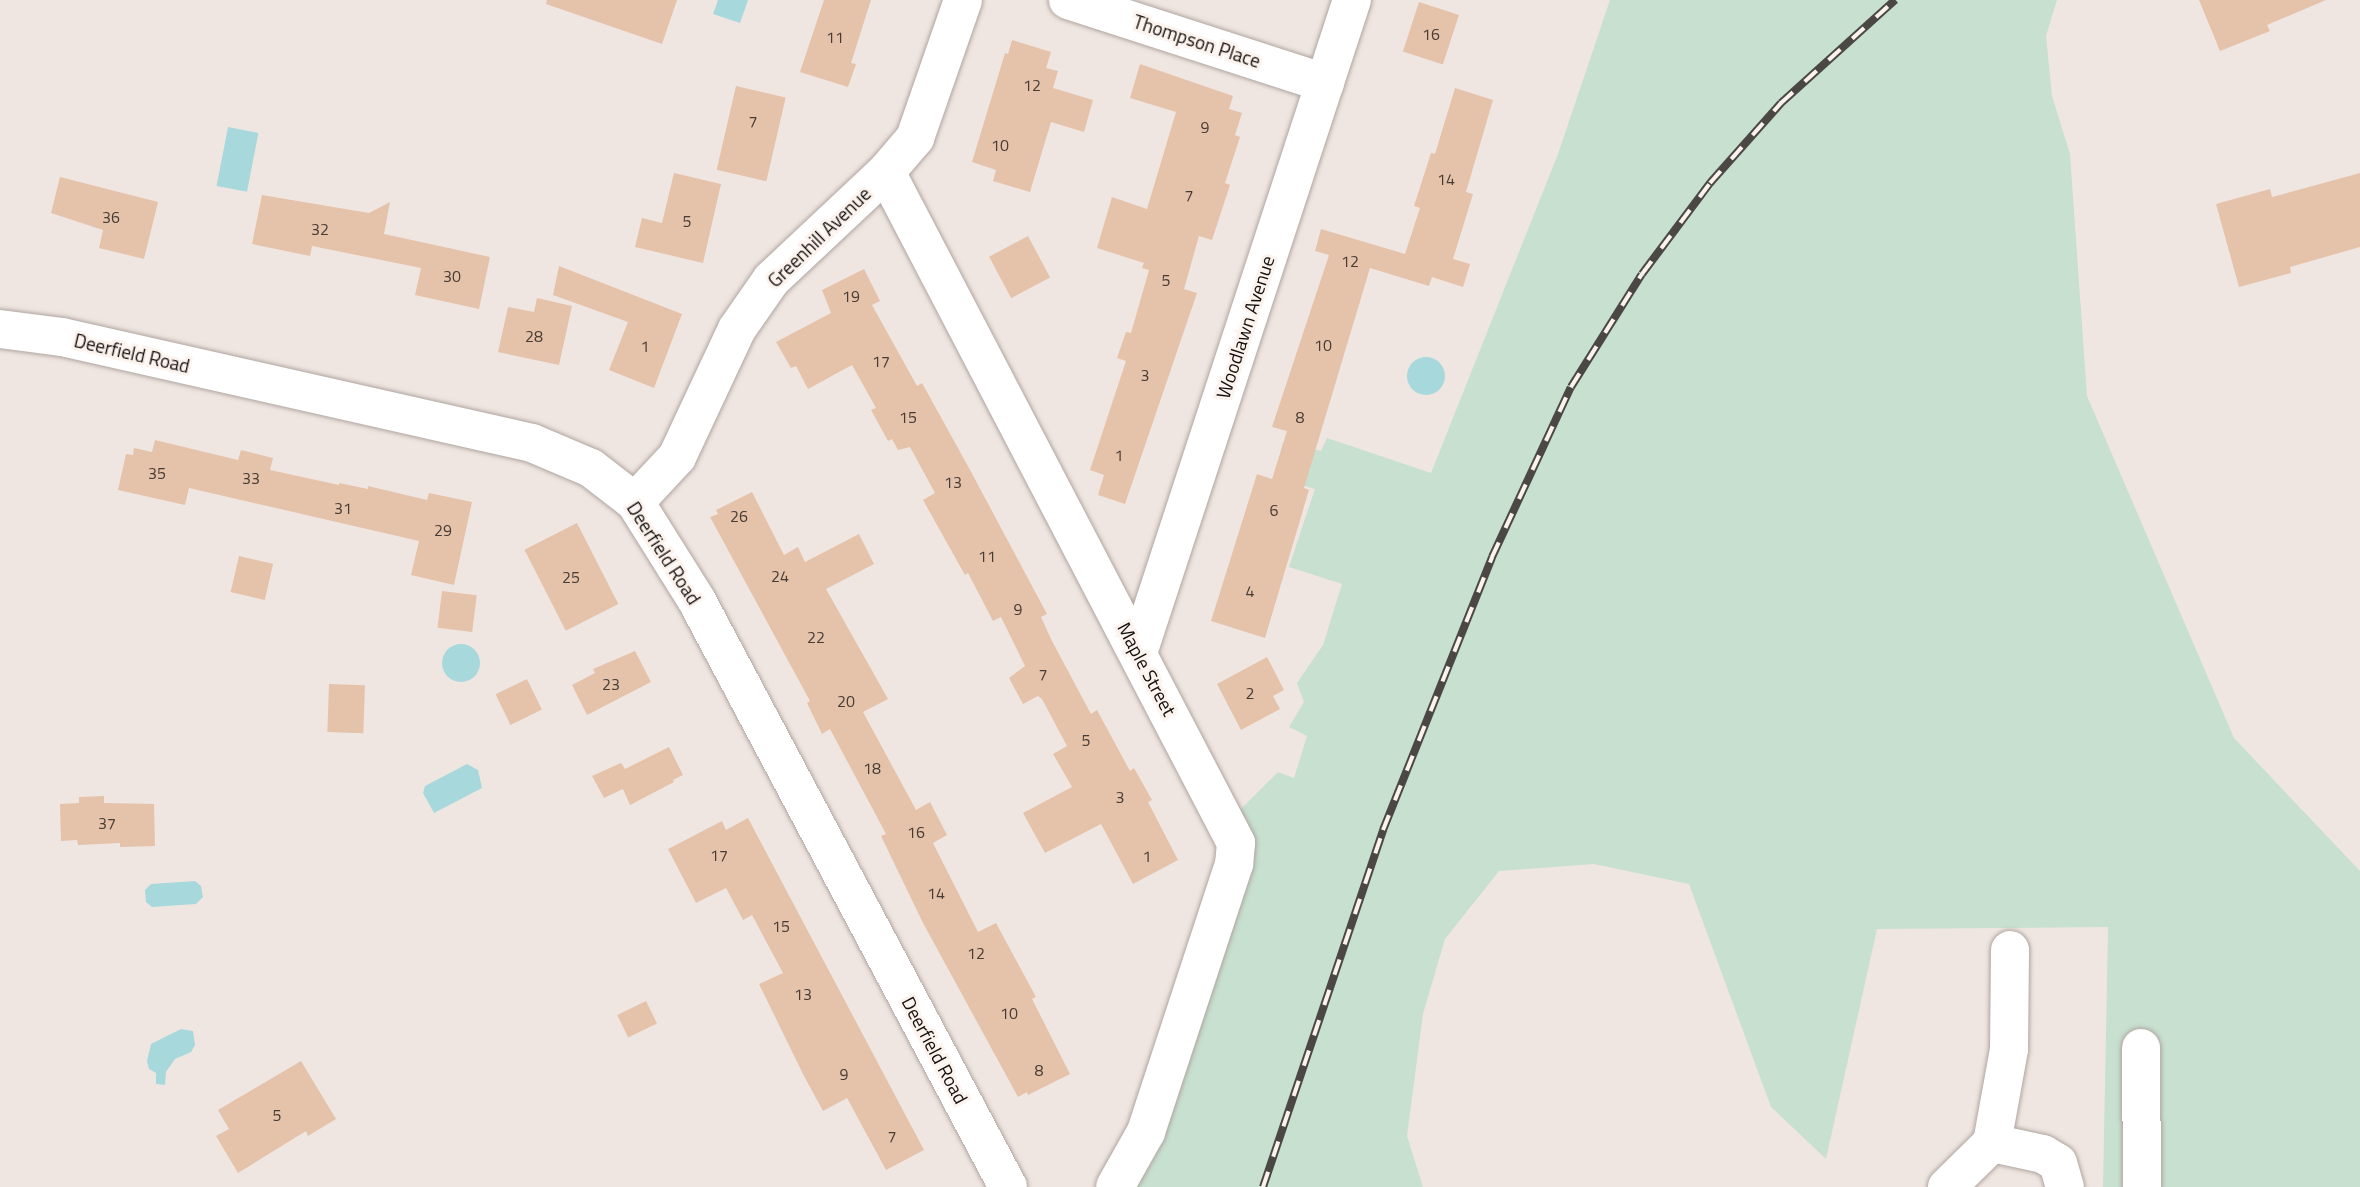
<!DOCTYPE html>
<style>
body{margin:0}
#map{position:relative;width:2360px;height:1187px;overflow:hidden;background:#f0e6e1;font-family:"Titillium Web",sans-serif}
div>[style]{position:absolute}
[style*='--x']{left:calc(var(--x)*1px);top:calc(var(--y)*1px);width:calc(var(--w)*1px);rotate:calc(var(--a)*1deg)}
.green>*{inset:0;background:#c7e0d0}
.water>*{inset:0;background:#a7d8dc;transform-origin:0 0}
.round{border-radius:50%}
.building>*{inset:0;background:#e5c2aa;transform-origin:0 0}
.roads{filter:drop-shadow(0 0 2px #afa5a1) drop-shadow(0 0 2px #afa5a1)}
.minor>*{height:38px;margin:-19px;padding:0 19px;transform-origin:19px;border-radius:19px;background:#fff}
.rail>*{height:8px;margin-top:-4px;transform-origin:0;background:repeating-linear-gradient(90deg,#fdf3ee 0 16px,#4b4744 0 32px);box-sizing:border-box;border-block:2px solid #4b4744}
span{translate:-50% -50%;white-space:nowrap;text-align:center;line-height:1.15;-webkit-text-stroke:6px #fdf3ee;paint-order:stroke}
.number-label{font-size:16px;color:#473c34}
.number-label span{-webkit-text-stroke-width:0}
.street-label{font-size:19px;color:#120f0d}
</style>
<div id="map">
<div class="green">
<i style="clip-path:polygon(1610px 0,2057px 0,2046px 36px,2052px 96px,2070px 154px,2087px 396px,2234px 738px,2360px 871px,2360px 1187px,2103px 1187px,2108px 927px,1877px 929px,1826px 1159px,1771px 1107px,1689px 884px,1594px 864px,1499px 871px,1445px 939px,1423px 1014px,1407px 1136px,1423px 1187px,1115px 1187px,1227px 823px,1278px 772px,1294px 778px,1307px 736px,1289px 727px,1304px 702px,1297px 683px,1323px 645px,1342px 584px,1289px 567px,1315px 489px,1275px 477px,1283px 442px,1321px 451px,1327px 438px,1431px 473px,1558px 154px)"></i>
</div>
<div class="water">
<i style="clip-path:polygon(718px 0,748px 0,740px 23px,713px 14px)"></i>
<i style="left:228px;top:127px;width:31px;height:60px;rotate:11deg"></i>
<i class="round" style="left:1407px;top:357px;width:38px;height:38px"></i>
<i class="round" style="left:442px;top:644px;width:38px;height:38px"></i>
<i style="clip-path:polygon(467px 764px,478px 770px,482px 788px,434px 813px,423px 793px,425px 786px)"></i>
<i style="clip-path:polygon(195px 881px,201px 886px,203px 897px,196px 904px,152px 907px,146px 902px,145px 890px,151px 884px)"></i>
<i style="clip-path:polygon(181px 1029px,193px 1031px,195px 1045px,191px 1052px,175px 1059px,166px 1072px,165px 1085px,156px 1084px,156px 1073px,149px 1069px,147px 1061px,151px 1044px)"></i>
</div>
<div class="building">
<i style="clip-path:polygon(547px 0,677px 0,662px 44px,546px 4px)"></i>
<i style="clip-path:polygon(824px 0,871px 0,851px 63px,856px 64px,848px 87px,800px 72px)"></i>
<i style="clip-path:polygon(2199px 0,2326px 0,2267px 25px,2270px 31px,2220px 51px)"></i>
<i style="left:1419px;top:2px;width:42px;height:52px;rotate:18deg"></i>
<i style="clip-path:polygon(1012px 40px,1051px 52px,1046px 68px,1058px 71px,1053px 88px,1093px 100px,1084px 132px,1051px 122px,1030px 192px,993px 181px,996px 170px,972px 162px,1005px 53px,1008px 54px)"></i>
<i style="clip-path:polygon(1140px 64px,1233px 96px,1229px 109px,1242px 113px,1235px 135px,1240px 137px,1225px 183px,1230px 185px,1212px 240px,1199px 236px,1184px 289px,1197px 293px,1125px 504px,1098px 495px,1104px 475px,1090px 470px,1126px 361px,1117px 358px,1126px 332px,1131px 333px,1149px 270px,1142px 268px,1144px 263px,1097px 248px,1112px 197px,1147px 209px,1176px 112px,1130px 98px)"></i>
<i style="left:736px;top:86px;width:51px;height:86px;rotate:13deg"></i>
<i style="clip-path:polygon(1455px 88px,1493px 100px,1466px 192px,1473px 194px,1453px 259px,1470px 264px,1463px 287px,1432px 277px,1429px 286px,1370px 268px,1304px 488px,1309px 490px,1265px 638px,1211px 621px,1257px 474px,1272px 479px,1287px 431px,1272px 427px,1329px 255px,1315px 251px,1321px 229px,1405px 254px,1420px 208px,1414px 206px,1431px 153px,1435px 154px)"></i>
<i style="clip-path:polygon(674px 173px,721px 184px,703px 263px,635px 247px,642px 218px,662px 223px)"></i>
<i style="clip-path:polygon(2360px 173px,2360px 247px,2290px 267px,2291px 273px,2239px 287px,2216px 204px,2270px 189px,2272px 197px)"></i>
<i style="clip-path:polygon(60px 177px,158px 202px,144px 259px,99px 248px,103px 230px,51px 213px)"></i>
<i style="clip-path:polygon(262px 195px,369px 213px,390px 202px,384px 234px,490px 257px,479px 309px,415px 295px,421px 268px,312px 246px,310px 256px,252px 244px)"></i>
<i style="left:1028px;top:236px;width:47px;height:44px;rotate:62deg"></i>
<i style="clip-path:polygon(559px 266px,682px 314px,654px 388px,609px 370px,628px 322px,553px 295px)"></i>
<i style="clip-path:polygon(864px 269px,880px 301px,872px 305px,917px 386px,922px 383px,969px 468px,1047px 614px,1041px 617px,1052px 641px,1091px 714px,1097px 710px,1130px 771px,1134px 768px,1152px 800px,1148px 802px,1178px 860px,1133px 884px,1101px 824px,1045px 853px,1023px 813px,1072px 787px,1053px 754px,1067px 746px,1042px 699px,1038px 696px,1023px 704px,1009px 678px,1025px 666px,1001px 617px,993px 621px,968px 573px,965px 575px,923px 500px,935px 493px,910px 447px,898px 450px,892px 439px,888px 441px,871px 410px,876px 408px,852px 365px,808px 389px,796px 366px,791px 368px,776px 342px,831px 313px,822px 290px)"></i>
<i style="clip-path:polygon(537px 298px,572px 306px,559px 365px,498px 352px,508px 307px,534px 312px)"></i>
<i style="clip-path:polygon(155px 440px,238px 460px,241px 450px,273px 458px,270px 470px,339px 485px,339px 483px,368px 489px,368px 486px,427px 500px,429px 493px,472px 502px,454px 585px,411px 575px,419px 541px,189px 488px,185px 505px,118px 490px,126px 454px,133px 455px,134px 448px,152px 452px)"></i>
<i style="clip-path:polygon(752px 492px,784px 555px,798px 547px,805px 562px,859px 534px,874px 564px,826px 589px,888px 699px,863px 712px,916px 810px,930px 802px,947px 835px,933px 843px,978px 932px,996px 923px,1036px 997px,1032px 999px,1070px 1074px,1028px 1095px,1027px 1092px,1018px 1097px,923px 923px,881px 836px,886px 834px,830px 729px,822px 734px,807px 703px,810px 701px,710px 517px,718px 514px,716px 510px)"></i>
<i style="left:577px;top:523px;width:91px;height:59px;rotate:63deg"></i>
<i style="left:239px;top:556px;width:35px;height:37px;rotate:13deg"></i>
<i style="left:442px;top:591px;width:35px;height:37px;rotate:7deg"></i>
<i style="clip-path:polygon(635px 651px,651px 682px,587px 715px,572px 685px,595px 673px,593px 669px)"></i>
<i style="clip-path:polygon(1267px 657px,1284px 690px,1273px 696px,1280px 709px,1241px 730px,1217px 684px)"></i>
<i style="left:527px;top:679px;width:34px;height:35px;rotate:64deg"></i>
<i style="left:329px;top:684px;width:36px;height:48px;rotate:2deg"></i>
<i style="clip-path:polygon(669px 747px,683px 775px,673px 780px,674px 782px,630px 805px,623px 789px,604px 798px,592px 776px,621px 763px,625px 769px)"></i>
<i style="clip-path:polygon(104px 796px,104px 803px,154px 804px,155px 846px,120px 847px,120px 843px,78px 845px,77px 840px,61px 841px,60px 804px,79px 803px,79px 797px)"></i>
<i style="clip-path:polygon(748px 818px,924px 1150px,886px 1170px,847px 1098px,823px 1111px,804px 1076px,759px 984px,783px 973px,752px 915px,743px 920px,726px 888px,696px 903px,668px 849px,722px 821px,726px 830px)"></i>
<i style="left:646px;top:1001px;width:25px;height:32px;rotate:64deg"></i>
<i style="clip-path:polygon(301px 1061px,336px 1119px,308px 1136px,306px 1131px,238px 1173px,216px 1136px,229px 1129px,218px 1110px)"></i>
</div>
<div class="roads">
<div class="minor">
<i style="--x:1068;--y:0;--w:270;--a:17.9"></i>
<i style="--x:886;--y:172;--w:757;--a:62.45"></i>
<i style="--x:1236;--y:843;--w:21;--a:95"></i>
<i style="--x:1234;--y:864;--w:282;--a:108.2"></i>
<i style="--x:1146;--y:1132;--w:63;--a:119.4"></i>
<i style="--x:0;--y:329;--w:63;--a:7.4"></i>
<i style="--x:62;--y:337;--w:482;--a:12.7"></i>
<i style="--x:532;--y:443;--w:64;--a:23"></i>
<i style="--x:591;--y:468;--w:56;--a:37.7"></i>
<i style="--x:635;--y:502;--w:117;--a:57.9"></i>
<i style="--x:697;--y:601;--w:663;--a:62.04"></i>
<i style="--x:635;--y:502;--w:62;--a:-47"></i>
<i style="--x:677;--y:457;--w:141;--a:-64.9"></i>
<i style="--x:737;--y:329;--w:60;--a:-55.2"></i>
<i style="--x:771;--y:280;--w:158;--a:-43.2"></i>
<i style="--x:886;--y:172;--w:45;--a:-49.5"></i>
<i style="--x:915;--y:138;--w:146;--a:-70.8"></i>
<i style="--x:1138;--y:653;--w:687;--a:-71.86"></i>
<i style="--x:2141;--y:1048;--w:139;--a:89.6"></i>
<i style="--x:1992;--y:1143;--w:96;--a:-79.7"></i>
<i style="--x:2009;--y:1049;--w:99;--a:-89.4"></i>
<i style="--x:1992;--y:1143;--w:52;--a:12.2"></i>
<i style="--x:2043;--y:1154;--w:17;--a:31"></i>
<i style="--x:2058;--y:1163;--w:25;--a:74"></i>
<i style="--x:1947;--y:1187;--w:63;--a:-44.4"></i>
</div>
</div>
<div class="rail">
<i style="--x:1263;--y:1187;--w:377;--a:-71.4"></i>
<i style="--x:1383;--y:830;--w:294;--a:-68.2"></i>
<i style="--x:1492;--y:557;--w:187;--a:-65.1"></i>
<i style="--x:1571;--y:387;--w:133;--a:-57.9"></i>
<i style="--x:1642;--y:274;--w:114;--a:-53.2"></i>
<i style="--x:1710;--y:183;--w:107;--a:-48.4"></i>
<i style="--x:1781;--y:103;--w:154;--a:-42.1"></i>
</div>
<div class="number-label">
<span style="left:1431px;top:34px">16</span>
<span style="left:835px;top:37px">11</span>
<span style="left:1032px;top:85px">12</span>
<span style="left:753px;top:121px">7</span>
<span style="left:1205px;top:127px">9</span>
<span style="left:1000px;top:145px">10</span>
<span style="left:1446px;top:179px">14</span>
<span style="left:1189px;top:195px">7</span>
<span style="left:111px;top:217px">36</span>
<span style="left:687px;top:221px">5</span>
<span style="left:320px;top:229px">32</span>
<span style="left:1350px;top:261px">12</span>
<span style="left:452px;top:276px">30</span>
<span style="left:1166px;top:280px">5</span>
<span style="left:851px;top:296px">19</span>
<span style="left:534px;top:336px">28</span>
<span style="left:1323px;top:345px">10</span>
<span style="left:645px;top:346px">1</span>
<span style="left:881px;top:361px">17</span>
<span style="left:1145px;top:375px">3</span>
<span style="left:908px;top:417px">15</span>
<span style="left:1300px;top:417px">8</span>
<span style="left:1119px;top:455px">1</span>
<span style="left:157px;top:473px">35</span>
<span style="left:251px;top:478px">33</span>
<span style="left:953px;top:482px">13</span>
<span style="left:343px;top:508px">31</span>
<span style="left:1274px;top:510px">6</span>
<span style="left:739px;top:516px">26</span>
<span style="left:443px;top:530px">29</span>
<span style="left:987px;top:556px">11</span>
<span style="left:780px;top:576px">24</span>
<span style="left:571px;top:577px">25</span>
<span style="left:1250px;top:591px">4</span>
<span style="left:1018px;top:609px">9</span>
<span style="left:816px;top:637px">22</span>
<span style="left:1043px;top:674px">7</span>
<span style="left:611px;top:684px">23</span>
<span style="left:1250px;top:693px">2</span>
<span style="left:846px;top:701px">20</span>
<span style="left:1086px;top:740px">5</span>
<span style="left:872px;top:768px">18</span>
<span style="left:1120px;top:797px">3</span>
<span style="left:107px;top:823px">37</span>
<span style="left:916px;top:832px">16</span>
<span style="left:719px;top:855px">17</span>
<span style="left:1147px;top:856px">1</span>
<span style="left:936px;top:893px">14</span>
<span style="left:781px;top:926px">15</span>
<span style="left:976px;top:953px">12</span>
<span style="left:803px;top:994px">13</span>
<span style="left:1009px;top:1013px">10</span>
<span style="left:1039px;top:1070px">8</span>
<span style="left:844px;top:1074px">9</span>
<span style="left:277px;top:1115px">5</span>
<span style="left:892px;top:1136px">7</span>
</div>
<div class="street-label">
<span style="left:1197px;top:41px;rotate:18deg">Thompson Place</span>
<span style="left:819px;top:237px;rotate:-44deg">Greenhill Avenue</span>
<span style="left:1245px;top:327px;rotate:-72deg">Woodlawn Avenue</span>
<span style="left:132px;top:353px;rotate:13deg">Deerfield Road</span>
<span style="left:664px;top:553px;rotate:57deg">Deerfield Road</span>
<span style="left:1147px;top:669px;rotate:62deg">Maple Street</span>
<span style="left:935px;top:1050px;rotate:62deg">Deerfield Road</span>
</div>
</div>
